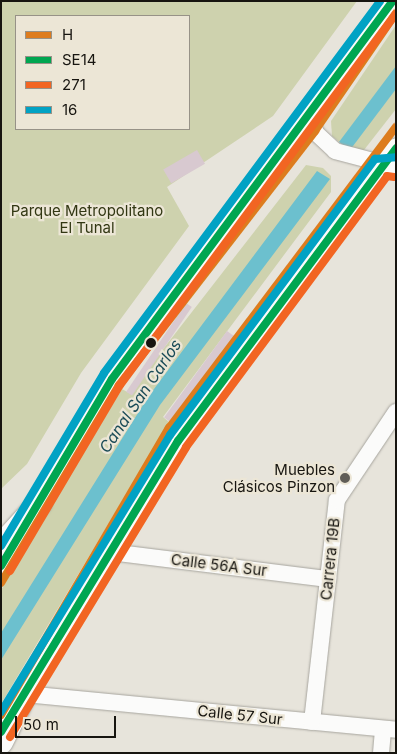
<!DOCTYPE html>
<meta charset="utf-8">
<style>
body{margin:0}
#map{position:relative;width:397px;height:754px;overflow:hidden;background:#e7e4db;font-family:Inter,sans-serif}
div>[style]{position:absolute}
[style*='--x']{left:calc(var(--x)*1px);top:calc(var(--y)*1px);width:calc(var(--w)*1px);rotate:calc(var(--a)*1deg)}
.green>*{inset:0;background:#ced2ae}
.water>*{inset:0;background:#6cc0ce}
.building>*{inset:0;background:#d8c9d0;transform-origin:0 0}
.roads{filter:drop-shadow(0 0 1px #a7a59e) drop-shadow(0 0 1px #a7a59e)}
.minor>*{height:16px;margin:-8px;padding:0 8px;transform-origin:8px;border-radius:8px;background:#fbfbfa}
.major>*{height:20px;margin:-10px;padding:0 10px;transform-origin:10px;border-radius:10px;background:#fbfbfa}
.highway>*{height:24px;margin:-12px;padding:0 12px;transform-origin:12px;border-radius:12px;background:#fbfbfa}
.bus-1>*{height:8px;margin:-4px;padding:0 4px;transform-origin:4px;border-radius:4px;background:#dd7c1e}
.bus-2>*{height:8px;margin:-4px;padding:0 4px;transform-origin:4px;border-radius:4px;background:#00a651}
.bus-3>*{height:8px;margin:-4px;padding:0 4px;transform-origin:4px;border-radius:4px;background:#f26522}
.bus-4>*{height:8px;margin:-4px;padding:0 4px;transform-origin:4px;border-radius:4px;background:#01a2c4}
.dots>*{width:14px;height:14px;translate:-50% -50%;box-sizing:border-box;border:2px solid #ece6d6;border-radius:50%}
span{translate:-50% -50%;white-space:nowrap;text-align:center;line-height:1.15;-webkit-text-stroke:4.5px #ece6d6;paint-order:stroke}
.park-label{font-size:15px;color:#323713}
.poi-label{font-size:15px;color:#171510}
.right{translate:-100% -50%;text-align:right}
.street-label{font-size:15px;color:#171510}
.water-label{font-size:16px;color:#1a4b57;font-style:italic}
.frame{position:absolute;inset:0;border:2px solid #171510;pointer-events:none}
.legend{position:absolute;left:15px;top:15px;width:175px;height:115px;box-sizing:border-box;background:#ece6d6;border:1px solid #979287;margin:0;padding:6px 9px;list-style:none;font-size:15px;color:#171510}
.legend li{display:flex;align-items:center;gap:10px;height:25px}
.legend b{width:25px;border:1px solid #979287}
.scale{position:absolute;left:15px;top:716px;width:101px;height:22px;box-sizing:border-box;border:2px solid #171510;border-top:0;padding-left:6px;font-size:15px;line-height:18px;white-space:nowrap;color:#171510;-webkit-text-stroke:4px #ece6d6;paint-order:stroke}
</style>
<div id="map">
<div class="green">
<i style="clip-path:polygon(evenodd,1px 1px,357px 1px,273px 116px,167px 187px,189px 226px,81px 373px,27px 464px,1px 489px,1px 1px,16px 16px,189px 16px,189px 129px,16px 129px,16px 16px)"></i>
<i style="clip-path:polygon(396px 25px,396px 109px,364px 150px,345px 147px,332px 136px,331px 121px)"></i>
<i style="clip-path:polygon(306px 165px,323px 168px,331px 176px,331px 192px,163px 417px,169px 422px,1px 704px,1px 590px,122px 389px,129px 393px)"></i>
</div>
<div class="water">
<i style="clip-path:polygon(396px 66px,396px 89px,350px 150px,345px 147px,339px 142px)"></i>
<i style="clip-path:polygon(317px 171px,330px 179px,160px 405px,1px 660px,1px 633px,148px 397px)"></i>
</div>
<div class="building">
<i style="left:197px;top:150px;width:16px;height:39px;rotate:60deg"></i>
<i style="left:186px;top:303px;width:7px;height:107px;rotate:34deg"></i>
<i style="left:227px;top:331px;width:9px;height:107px;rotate:36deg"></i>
</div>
<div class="roads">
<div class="minor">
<i style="--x:310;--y:115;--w:19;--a:72"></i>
<i style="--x:316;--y:133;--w:26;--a:43"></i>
<i style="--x:335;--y:151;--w:63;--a:14.7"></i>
<i style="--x:110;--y:552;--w:220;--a:7.1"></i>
<i style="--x:25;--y:694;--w:373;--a:5.5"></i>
<i style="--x:312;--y:722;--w:223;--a:-83.6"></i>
<i style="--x:337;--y:500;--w:106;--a:-56.2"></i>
<i style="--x:381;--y:753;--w:24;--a:-85"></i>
</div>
<div class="major">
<i style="--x:1;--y:566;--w:217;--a:-59.3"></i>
<i style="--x:112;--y:379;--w:471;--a:-53.4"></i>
<i style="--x:17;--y:707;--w:311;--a:-58.8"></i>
<i style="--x:178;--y:441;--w:365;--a:-53.3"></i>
</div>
<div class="highway">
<i style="--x:1;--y:546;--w:58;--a:-47.8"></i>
<i style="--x:1;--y:742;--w:54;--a:-63.4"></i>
</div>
</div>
<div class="bus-1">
<i style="--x:1;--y:583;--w:230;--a:-59.2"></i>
<i style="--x:119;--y:385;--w:321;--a:-52.3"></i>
<i style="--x:315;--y:131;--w:143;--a:-55.5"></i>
<i style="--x:1;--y:715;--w:333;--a:-59.7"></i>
<i style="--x:169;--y:428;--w:377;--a:-53"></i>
</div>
<div class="bus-2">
<i style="--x:1;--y:566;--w:217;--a:-59.3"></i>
<i style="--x:112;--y:379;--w:471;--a:-53.4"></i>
<i style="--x:1;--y:732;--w:341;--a:-58.7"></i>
<i style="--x:178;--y:441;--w:365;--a:-53.3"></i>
</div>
<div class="bus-3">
<i style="--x:10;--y:571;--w:216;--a:-59.4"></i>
<i style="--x:120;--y:385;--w:462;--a:-53.4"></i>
<i style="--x:10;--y:737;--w:339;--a:-58.7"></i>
<i style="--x:186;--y:447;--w:337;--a:-53.4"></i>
<i style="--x:387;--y:176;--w:7;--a:8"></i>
</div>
<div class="bus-4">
<i style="--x:1;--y:546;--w:201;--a:-59.2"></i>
<i style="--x:104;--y:373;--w:463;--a:-53.4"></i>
<i style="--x:1;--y:712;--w:324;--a:-58.6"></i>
<i style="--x:170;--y:435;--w:344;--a:-53.4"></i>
<i style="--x:375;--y:159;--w:21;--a:-5"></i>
</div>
<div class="dots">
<i style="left:151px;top:343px;background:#171510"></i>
<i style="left:345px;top:478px;background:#605d57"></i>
</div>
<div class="park-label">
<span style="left:87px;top:219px">Parque Metropolitano<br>El Tunal</span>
</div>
<div class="poi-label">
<span class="right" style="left:335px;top:478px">Muebles<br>Clásicos Pinzon</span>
</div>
<div class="street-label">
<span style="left:330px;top:559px;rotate:-84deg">Carrera 19B</span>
<span style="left:219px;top:565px;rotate:7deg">Calle 56A Sur</span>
<span style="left:240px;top:715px;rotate:6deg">Calle 57 Sur</span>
</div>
<div class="water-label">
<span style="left:140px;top:396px;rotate:-56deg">Canal San Carlos</span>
</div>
<div class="frame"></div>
<ul class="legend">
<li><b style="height:6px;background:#dd7c1e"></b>H</li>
<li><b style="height:6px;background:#00a651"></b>SE14</li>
<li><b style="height:6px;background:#f26522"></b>271</li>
<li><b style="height:6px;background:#01a2c4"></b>16</li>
</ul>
<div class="scale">50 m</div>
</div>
